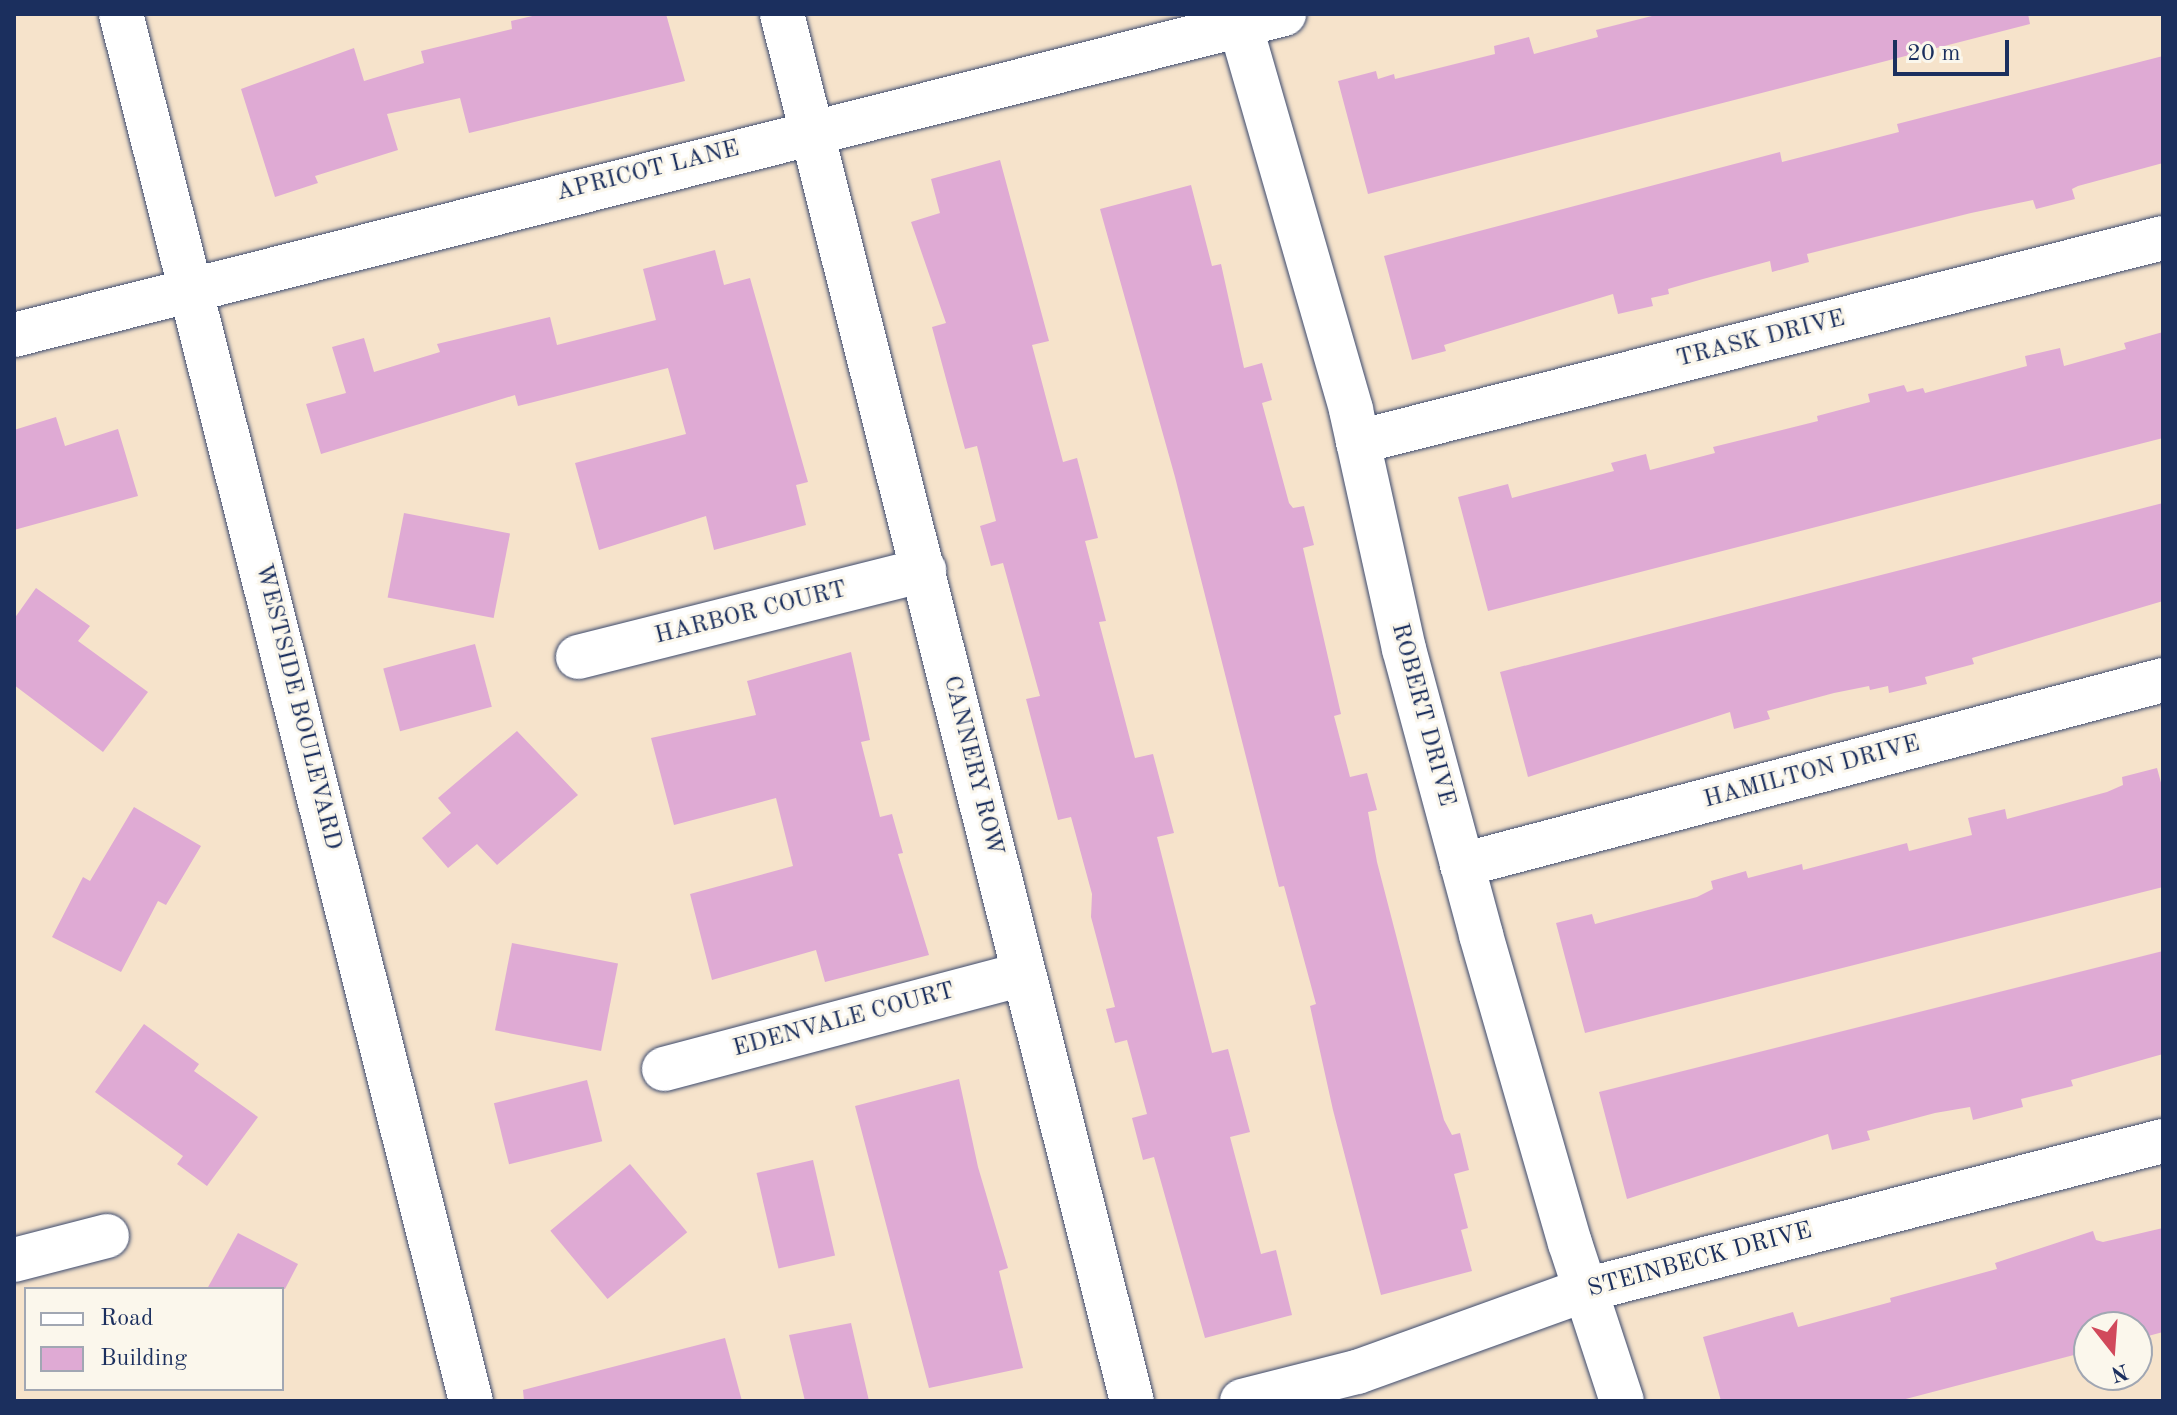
<!DOCTYPE html>
<style>
body{margin:0}
#map{position:relative;width:2177px;height:1415px;overflow:hidden;background:#f6e3cb;font-family:"Old Standard TT",serif}
div>[style]{position:absolute}
[style*='--x']{left:calc(var(--x)*1px);top:calc(var(--y)*1px);width:calc(var(--w)*1px);rotate:calc(var(--a)*1deg)}
.building>*{inset:0;background:#dfaad4;transform-origin:0 0}
.roads{filter:drop-shadow(0 0 2px #3c4a6e) drop-shadow(0 0 2px #3c4a6e)}
.minor>*{height:44px;margin:-22px;padding:0 22px;transform-origin:22px;border-radius:22px;background:#fff}
span{translate:-50% -50%;white-space:nowrap;text-align:center;line-height:1.15;-webkit-text-stroke:6px #fbf7ec;paint-order:stroke}
.street-label{font-size:24px;color:#1b2f5e}
.frame{position:absolute;inset:0;border:16px solid #1b2f5e;pointer-events:none}
.legend{position:absolute;left:24px;top:1287px;width:260px;height:104px;box-sizing:border-box;background:#fbf7ec;border:2px solid #a1a7b3;margin:0;padding:10px 14px;list-style:none;font-size:24px;color:#1b2f5e}
.legend li{display:flex;align-items:center;gap:16px;height:40px}
.legend b{width:40px;border:2px solid #a1a7b3}
.north{position:absolute;left:2073px;top:1311px;width:80px;height:80px;box-sizing:border-box;background:#fbf7ec;border:2px solid #a1a7b3;border-radius:50%;rotate:163deg;font-size:22px;font-weight:700;line-height:32px;text-align:center;color:#1b2f5e}
.north::after{content:'';display:block;margin:auto;width:28px;height:36px;background:#d1495b;clip-path:polygon(50% 0,100% 100%,50% 72%,0 100%)}
.scale{position:absolute;left:1893px;top:40px;width:116px;height:36px;box-sizing:border-box;border:4px solid #1b2f5e;border-top:0;padding-left:10px;font-size:24px;line-height:28px;white-space:nowrap;color:#1b2f5e;-webkit-text-stroke:6px #fbf7ec;paint-order:stroke}
</style>
<div id="map">
<div class="building">
<i style="clip-path:polygon(541px 14px,666px 14px,685px 81px,469px 133px,460px 98px,387px 114px,398px 150px,315px 176px,318px 183px,275px 197px,241px 89px,354px 48px,364px 81px,424px 63px,421px 51px,512px 29px,511px 21px)"></i>
<i style="clip-path:polygon(1660px 14px,2028px 14px,2030px 24px,1368px 194px,1338px 81px,1376px 71px,1378px 79px,1394px 74px,1395px 79px,1495px 54px,1494px 46px,1529px 37px,1534px 54px,1598px 37px,1596px 30px)"></i>
<i style="clip-path:polygon(2163px 56px,2163px 163px,2078px 186px,2072px 189px,2075px 199px,2036px 209px,2033px 200px,1971px 213px,1807px 254px,1809px 262px,1772px 272px,1770px 261px,1703px 279px,1668px 289px,1669px 294px,1651px 298px,1653px 306px,1618px 314px,1613px 294px,1444px 345px,1446px 351px,1412px 360px,1384px 256px,1780px 152px,1782px 162px,1899px 132px,1897px 124px)"></i>
<i style="clip-path:polygon(1000px 160px,1049px 341px,1032px 345px,1063px 462px,1077px 458px,1098px 538px,1085px 541px,1106px 621px,1099px 622px,1135px 758px,1153px 754px,1174px 833px,1157px 837px,1212px 1053px,1228px 1049px,1250px 1132px,1230px 1137px,1261px 1254px,1276px 1250px,1292px 1315px,1205px 1338px,1154px 1157px,1143px 1160px,1132px 1118px,1147px 1114px,1127px 1040px,1115px 1043px,1106px 1009px,1115px 1007px,1091px 917px,1092px 894px,1071px 817px,1058px 820px,1026px 699px,1040px 696px,1003px 563px,991px 566px,980px 526px,996px 521px,977px 446px,965px 449px,932px 327px,946px 323px,911px 222px,940px 213px,931px 179px)"></i>
<i style="clip-path:polygon(1191px 185px,1212px 266px,1221px 264px,1244px 368px,1262px 363px,1272px 400px,1262px 403px,1289px 503px,1293px 508px,1304px 506px,1314px 545px,1303px 548px,1341px 714px,1334px 716px,1350px 777px,1367px 773px,1377px 810px,1368px 812px,1377px 862px,1444px 1120px,1452px 1135px,1460px 1133px,1469px 1170px,1454px 1174px,1468px 1228px,1461px 1230px,1472px 1271px,1381px 1295px,1333px 1110px,1310px 1006px,1316px 1004px,1284px 886px,1279px 887px,1175px 477px,1100px 209px)"></i>
<i style="clip-path:polygon(715px 250px,724px 285px,750px 278px,808px 482px,796px 485px,806px 525px,714px 550px,706px 516px,599px 550px,575px 463px,686px 434px,668px 368px,518px 406px,515px 395px,321px 454px,306px 404px,346px 393px,332px 347px,364px 338px,374px 372px,440px 352px,437px 344px,550px 317px,557px 345px,656px 320px,643px 269px)"></i>
<i style="clip-path:polygon(2163px 332px,2163px 438px,1488px 611px,1458px 497px,1508px 484px,1512px 498px,1614px 471px,1611px 463px,1646px 454px,1650px 470px,1715px 453px,1713px 447px,1818px 421px,1817px 416px,1870px 402px,1868px 394px,1904px 385px,1907px 392px,1923px 388px,1925px 393px,2027px 366px,2025px 356px,2060px 348px,2064px 366px,2126px 349px,2124px 343px)"></i>
<i style="clip-path:polygon(56px 417px,65px 446px,118px 429px,138px 496px,14px 530px,14px 430px)"></i>
<i style="clip-path:polygon(2163px 503px,2163px 601px,1972px 658px,1974px 664px,1925px 677px,1927px 684px,1889px 693px,1888px 686px,1870px 690px,1869px 686px,1834px 693px,1767px 711px,1770px 719px,1734px 729px,1730px 712px,1528px 777px,1500px 672px)"></i>
<i style="left:404px;top:513px;width:108px;height:86px;rotate:11deg"></i>
<i style="clip-path:polygon(36px 588px,90px 626px,78px 641px,148px 692px,103px 752px,14px 685px,14px 619px)"></i>
<i style="left:475px;top:644px;width:65px;height:95px;rotate:75deg"></i>
<i style="clip-path:polygon(851px 652px,870px 740px,861px 742px,880px 817px,892px 814px,903px 853px,898px 854px,929px 955px,825px 982px,816px 950px,712px 980px,690px 894px,793px 866px,776px 798px,674px 825px,651px 738px,756px 715px,747px 681px)"></i>
<i style="clip-path:polygon(517px 731px,578px 795px,497px 865px,477px 844px,448px 868px,422px 838px,451px 813px,438px 798px)"></i>
<i style="clip-path:polygon(2157px 768px,2163px 790px,2163px 887px,1585px 1033px,1556px 923px,1592px 914px,1595px 924px,1697px 897px,1713px 889px,1711px 881px,1746px 871px,1748px 878px,1802px 864px,1803px 870px,1907px 843px,1909px 851px,1972px 835px,1968px 818px,2005px 809px,2007px 819px,2107px 792px,2123px 785px,2122px 777px)"></i>
<i style="clip-path:polygon(134px 807px,201px 846px,166px 905px,158px 901px,121px 972px,52px 937px,83px 877px,90px 881px)"></i>
<i style="left:512px;top:943px;width:108px;height:89px;rotate:11deg"></i>
<i style="clip-path:polygon(2163px 951px,2163px 1054px,2071px 1080px,2073px 1086px,2021px 1099px,2023px 1107px,1973px 1120px,1970px 1107px,1935px 1113px,1867px 1131px,1870px 1140px,1832px 1150px,1828px 1134px,1627px 1199px,1599px 1092px)"></i>
<i style="clip-path:polygon(144px 1024px,199px 1064px,194px 1071px,258px 1117px,207px 1186px,177px 1164px,183px 1156px,95px 1092px)"></i>
<i style="clip-path:polygon(959px 1079px,978px 1167px,1008px 1268px,999px 1271px,1023px 1368px,929px 1388px,855px 1106px)"></i>
<i style="left:587px;top:1080px;width:63px;height:96px;rotate:76deg"></i>
<i style="left:813px;top:1160px;width:98px;height:58px;rotate:77deg"></i>
<i style="left:630px;top:1164px;width:89px;height:104px;rotate:50deg"></i>
<i style="clip-path:polygon(2163px 1228px,2163px 1332px,2137px 1339px,2137px 1327px,2089px 1327px,2089px 1351px,1898px 1401px,1721px 1401px,1703px 1337px,1793px 1312px,1798px 1327px,1891px 1302px,1890px 1298px,1997px 1269px,1995px 1263px,2093px 1231px,2096px 1240px,2103px 1242px)"></i>
<i style="clip-path:polygon(238px 1233px,298px 1264px,285px 1289px,207px 1289px)"></i>
<i style="clip-path:polygon(851px 1323px,869px 1401px,805px 1401px,789px 1335px)"></i>
<i style="clip-path:polygon(725px 1338px,742px 1401px,524px 1401px,523px 1390px)"></i>
</div>
<div class="roads">
<div class="minor">
<i style="--x:121;--y:14;--w:1430;--a:75.84"></i>
<i style="--x:782;--y:14;--w:1430;--a:75.84"></i>
<i style="--x:1237;--y:14;--w:412;--a:73.9"></i>
<i style="--x:1351;--y:410;--w:245;--a:77.5"></i>
<i style="--x:1404;--y:649;--w:296;--a:74.9"></i>
<i style="--x:1481;--y:935;--w:321;--a:73.9"></i>
<i style="--x:1570;--y:1243;--w:166;--a:71.8"></i>
<i style="--x:14;--y:335;--w:1310;--a:-14.18"></i>
<i style="--x:1358;--y:442;--w:830;--a:-14.22"></i>
<i style="--x:578;--y:657;--w:357;--a:-14.1"></i>
<i style="--x:1462;--y:865;--w:725;--a:-14.78"></i>
<i style="--x:664;--y:1069;--w:372;--a:-14.8"></i>
<i style="--x:14;--y:1260;--w:96;--a:-14.5"></i>
<i style="--x:1242;--y:1401;--w:119;--a:-14.2"></i>
<i style="--x:1357;--y:1372;--w:242;--a:-19.8"></i>
<i style="--x:1585;--y:1290;--w:597;--a:-14.46"></i>
</div>
</div>
<div class="street-label">
<span style="left:648px;top:172px;rotate:-14deg">APRICOT LANE</span>
<span style="left:1761px;top:340px;rotate:-14deg">TRASK DRIVE</span>
<span style="left:751px;top:614px;rotate:-14deg">HARBOR COURT</span>
<span style="left:297px;top:707px;rotate:76deg">WESTSIDE BOULEVARD</span>
<span style="left:1422px;top:715px;rotate:75deg">ROBERT DRIVE</span>
<span style="left:972px;top:766px;rotate:76deg">CANNERY ROW</span>
<span style="left:1812px;top:773px;rotate:-15deg">HAMILTON DRIVE</span>
<span style="left:844px;top:1021px;rotate:-15deg">EDENVALE COURT</span>
<span style="left:1700px;top:1261px;rotate:-15deg">STEINBECK DRIVE</span>
</div>
<div class="frame"></div>
<ul class="legend">
<li><b style="height:10px;background:#fff"></b>Road</li>
<li><b style="height:22px;background:#dfaad4"></b>Building</li>
</ul>
<div class="north">N</div>
<div class="scale">20 m</div>
</div>
